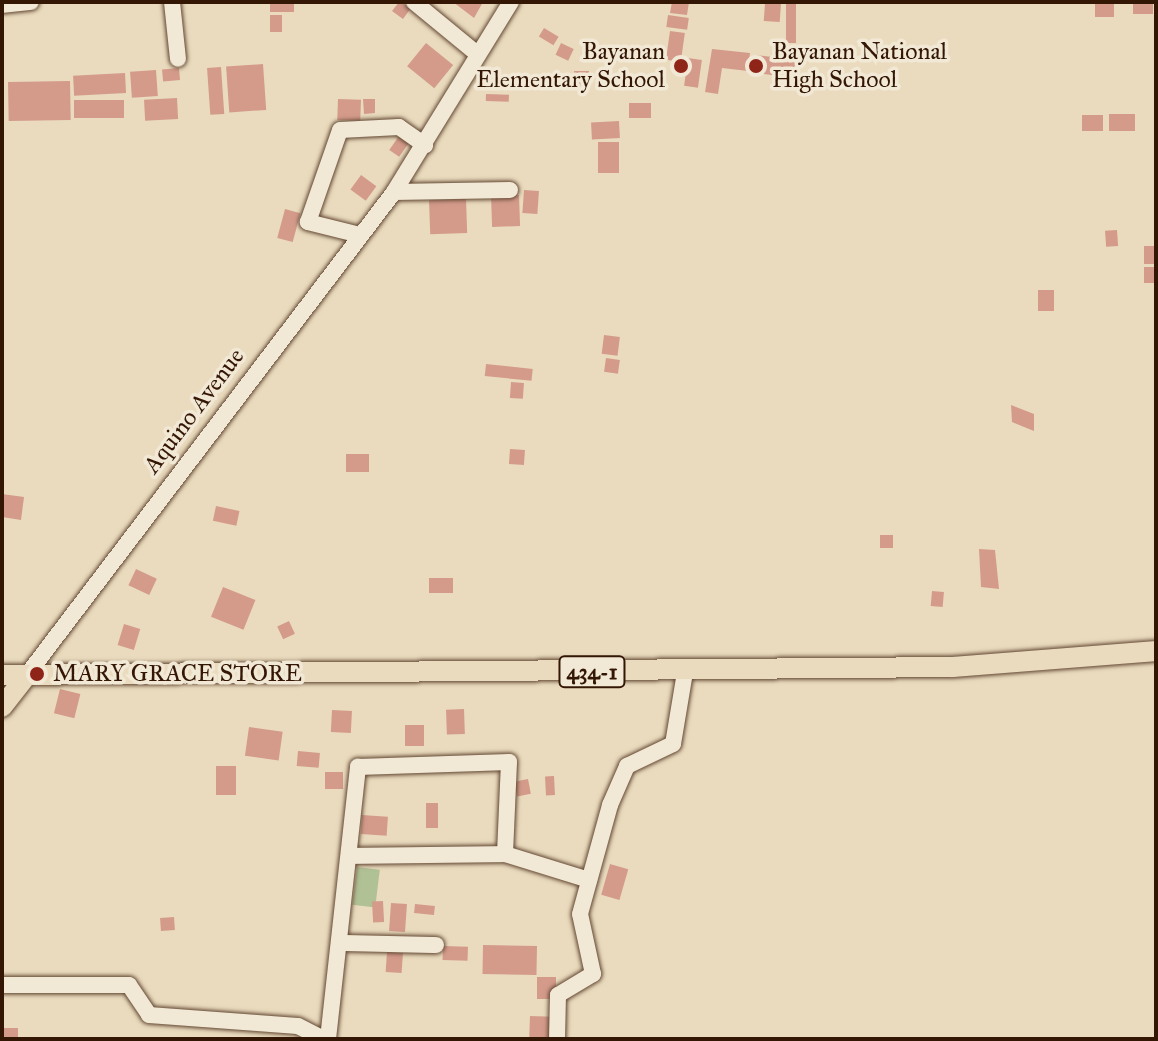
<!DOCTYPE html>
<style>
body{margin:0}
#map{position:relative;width:1158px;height:1041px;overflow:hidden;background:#eadbbe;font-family:"IM FELL Great Primer",serif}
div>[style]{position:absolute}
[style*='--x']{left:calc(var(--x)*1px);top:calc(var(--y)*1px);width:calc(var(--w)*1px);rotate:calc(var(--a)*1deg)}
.green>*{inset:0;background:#b1c196;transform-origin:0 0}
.building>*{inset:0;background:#d49b8b;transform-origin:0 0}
.roads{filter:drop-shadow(0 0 2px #624732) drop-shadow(0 0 2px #624732)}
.minor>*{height:16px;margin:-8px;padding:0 8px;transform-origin:8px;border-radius:8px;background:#f1e8d5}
.major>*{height:20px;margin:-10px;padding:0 10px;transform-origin:10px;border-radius:10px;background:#eadbbe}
.dots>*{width:22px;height:22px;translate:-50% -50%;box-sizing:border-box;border:4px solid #f1e8d5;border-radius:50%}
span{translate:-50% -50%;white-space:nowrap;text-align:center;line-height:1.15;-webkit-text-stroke:7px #f1e8d5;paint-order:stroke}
.shield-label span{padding:2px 6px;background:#f1e8d5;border:2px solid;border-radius:6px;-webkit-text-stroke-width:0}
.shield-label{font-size:22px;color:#341604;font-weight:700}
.poi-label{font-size:24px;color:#341604}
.right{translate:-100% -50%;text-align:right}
.left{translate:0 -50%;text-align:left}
.street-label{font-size:24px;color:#341604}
.frame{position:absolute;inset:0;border:4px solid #341604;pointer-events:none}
</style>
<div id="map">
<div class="green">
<i style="left:357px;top:867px;width:23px;height:38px;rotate:7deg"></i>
</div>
<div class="building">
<i style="left:270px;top:2px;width:24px;height:10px"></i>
<i style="clip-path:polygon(399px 2px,411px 8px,403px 19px,392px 11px)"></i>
<i style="clip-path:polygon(453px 2px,483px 2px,474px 18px)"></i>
<i style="clip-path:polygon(672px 2px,689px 2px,687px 15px,670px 13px)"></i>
<i style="left:786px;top:2px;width:10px;height:41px"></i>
<i style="left:1095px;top:2px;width:19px;height:15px"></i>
<i style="left:1133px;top:2px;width:20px;height:12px"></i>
<i style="left:765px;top:3px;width:16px;height:18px;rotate:4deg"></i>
<i style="left:270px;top:15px;width:12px;height:17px"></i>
<i style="left:668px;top:15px;width:21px;height:12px;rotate:8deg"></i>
<i style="left:544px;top:28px;width:17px;height:10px;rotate:31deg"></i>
<i style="left:670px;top:31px;width:15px;height:29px;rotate:8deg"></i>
<i style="left:426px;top:43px;width:35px;height:30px;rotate:39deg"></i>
<i style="left:561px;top:43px;width:14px;height:13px;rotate:25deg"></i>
<i style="clip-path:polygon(712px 49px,750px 53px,748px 71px,722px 68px,718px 94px,705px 92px)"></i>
<i style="left:756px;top:55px;width:40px;height:18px;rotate:7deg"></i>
<i style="left:688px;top:58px;width:14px;height:28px;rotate:8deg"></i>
<i style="left:263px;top:64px;width:46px;height:37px;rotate:86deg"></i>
<i style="left:221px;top:67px;width:47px;height:14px;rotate:86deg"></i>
<i style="left:179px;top:68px;width:12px;height:17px;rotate:85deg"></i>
<i style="left:156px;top:70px;width:26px;height:26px;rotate:86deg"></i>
<i style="left:574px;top:71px;width:15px;height:17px"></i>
<i style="left:125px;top:73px;width:20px;height:52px;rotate:87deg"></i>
<i style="left:70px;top:81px;width:39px;height:62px;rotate:89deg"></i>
<i style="left:486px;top:94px;width:23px;height:7px;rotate:2deg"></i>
<i style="left:177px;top:98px;width:21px;height:33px;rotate:87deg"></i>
<i style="left:338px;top:99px;width:23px;height:21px;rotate:2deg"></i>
<i style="clip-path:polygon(363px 99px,375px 99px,375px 113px,364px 114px)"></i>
<i style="left:124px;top:100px;width:18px;height:50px;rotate:90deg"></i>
<i style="left:651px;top:103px;width:15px;height:22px;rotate:90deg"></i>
<i style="left:1109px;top:114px;width:26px;height:17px"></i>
<i style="left:1082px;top:115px;width:21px;height:16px"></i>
<i style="left:619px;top:121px;width:17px;height:28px;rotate:87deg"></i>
<i style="left:399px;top:136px;width:12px;height:17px;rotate:35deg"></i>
<i style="left:598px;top:142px;width:21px;height:31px"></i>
<i style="left:361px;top:175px;width:19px;height:18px;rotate:36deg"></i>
<i style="left:524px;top:190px;width:15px;height:23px;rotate:4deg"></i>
<i style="left:519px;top:195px;width:31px;height:28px;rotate:88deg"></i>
<i style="left:466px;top:199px;width:34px;height:37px;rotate:88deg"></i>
<i style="left:285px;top:209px;width:16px;height:30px;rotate:15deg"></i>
<i style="left:1117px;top:230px;width:16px;height:12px;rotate:86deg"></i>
<i style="left:1156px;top:246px;width:18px;height:12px;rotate:90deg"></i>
<i style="left:1144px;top:267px;width:12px;height:16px"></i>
<i style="left:1054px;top:290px;width:21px;height:16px;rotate:90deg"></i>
<i style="left:604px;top:335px;width:16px;height:19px;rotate:7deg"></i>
<i style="left:606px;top:358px;width:14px;height:14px;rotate:8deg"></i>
<i style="left:486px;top:364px;width:47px;height:12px;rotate:6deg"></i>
<i style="left:511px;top:382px;width:13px;height:16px;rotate:4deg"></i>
<i style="clip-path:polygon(1011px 405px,1034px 414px,1034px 431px,1012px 422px)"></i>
<i style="left:510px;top:449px;width:15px;height:15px;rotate:4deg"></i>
<i style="left:346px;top:454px;width:23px;height:18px"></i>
<i style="clip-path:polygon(2px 494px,24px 497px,21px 520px,2px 517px)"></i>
<i style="left:216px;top:506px;width:24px;height:15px;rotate:12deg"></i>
<i style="left:880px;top:535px;width:13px;height:13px"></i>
<i style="clip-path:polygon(979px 549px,995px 550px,999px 589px,981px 587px)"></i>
<i style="left:136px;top:569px;width:23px;height:18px;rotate:25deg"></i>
<i style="left:429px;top:578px;width:24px;height:15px"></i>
<i style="left:223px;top:587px;width:35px;height:32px;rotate:22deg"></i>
<i style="left:932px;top:591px;width:12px;height:15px;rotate:5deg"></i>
<i style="left:289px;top:621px;width:14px;height:13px;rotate:65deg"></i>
<i style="left:124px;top:624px;width:17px;height:22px;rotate:17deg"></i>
<i style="left:60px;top:689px;width:21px;height:25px;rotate:14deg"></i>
<i style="left:464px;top:709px;width:25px;height:18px;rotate:88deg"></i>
<i style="left:332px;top:710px;width:20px;height:22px;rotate:3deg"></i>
<i style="left:405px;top:725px;width:19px;height:21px"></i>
<i style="left:249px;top:727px;width:34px;height:29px;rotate:8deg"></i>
<i style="left:298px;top:751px;width:22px;height:15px;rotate:5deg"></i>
<i style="left:216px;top:766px;width:20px;height:29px"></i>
<i style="left:325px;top:772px;width:18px;height:17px"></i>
<i style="left:554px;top:776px;width:19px;height:9px;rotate:87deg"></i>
<i style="left:528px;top:779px;width:15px;height:14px;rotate:79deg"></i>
<i style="left:426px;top:803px;width:12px;height:25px"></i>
<i style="left:362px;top:815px;width:26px;height:19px;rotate:4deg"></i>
<i style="left:610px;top:864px;width:19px;height:32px;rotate:16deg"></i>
<i style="left:383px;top:901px;width:21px;height:11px;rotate:87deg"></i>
<i style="left:391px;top:903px;width:16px;height:28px;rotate:4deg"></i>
<i style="left:415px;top:904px;width:20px;height:9px;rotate:6deg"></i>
<i style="left:174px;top:917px;width:13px;height:14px;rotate:86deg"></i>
<i style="left:483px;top:945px;width:54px;height:29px;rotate:1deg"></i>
<i style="left:443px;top:946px;width:25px;height:14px;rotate:2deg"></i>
<i style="left:387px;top:952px;width:16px;height:20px;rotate:4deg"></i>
<i style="left:537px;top:977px;width:19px;height:22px"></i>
<i style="left:530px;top:1016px;width:23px;height:23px;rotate:2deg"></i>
<i style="left:18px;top:1028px;width:11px;height:16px;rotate:90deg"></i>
</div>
<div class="roads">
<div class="minor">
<i style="--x:172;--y:2;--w:57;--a:84"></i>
<i style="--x:414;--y:2;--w:80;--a:39.4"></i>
<i style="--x:2;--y:5;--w:29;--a:-6"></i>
<i style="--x:394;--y:192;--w:116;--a:-1"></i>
<i style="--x:360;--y:235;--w:54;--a:-166"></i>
<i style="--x:308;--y:222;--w:97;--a:-70.8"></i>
<i style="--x:340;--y:130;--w:59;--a:-2.9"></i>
<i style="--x:399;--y:127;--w:32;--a:35"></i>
<i style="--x:27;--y:675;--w:607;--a:-52.77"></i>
<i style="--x:394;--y:192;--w:223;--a:-58.4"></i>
<i style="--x:505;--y:854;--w:88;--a:17.2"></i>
<i style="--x:342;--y:943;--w:94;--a:1.2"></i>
<i style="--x:2;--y:985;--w:127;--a:0"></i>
<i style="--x:129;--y:985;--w:36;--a:56"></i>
<i style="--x:149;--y:1015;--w:149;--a:4.2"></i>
<i style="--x:298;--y:1026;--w:28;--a:27"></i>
<i style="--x:328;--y:1039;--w:274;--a:-83.7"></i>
<i style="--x:358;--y:767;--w:151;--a:-1.9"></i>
<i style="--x:509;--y:762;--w:92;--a:92.5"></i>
<i style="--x:505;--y:854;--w:153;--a:179.3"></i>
<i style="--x:557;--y:1039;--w:44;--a:-88.7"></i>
<i style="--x:558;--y:995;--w:41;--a:-31"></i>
<i style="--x:593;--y:974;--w:61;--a:-102.2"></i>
<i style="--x:580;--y:914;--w:113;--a:-74.6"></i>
<i style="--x:610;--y:805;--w:43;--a:-66.4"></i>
<i style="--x:627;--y:766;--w:51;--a:-25.6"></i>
<i style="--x:673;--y:744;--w:73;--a:-80.5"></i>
</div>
<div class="major">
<i style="--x:2;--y:675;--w:951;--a:-0.48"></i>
<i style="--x:953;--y:667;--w:204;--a:-4.5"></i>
<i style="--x:2;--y:707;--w:41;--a:-52"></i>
</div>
</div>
<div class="dots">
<i style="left:681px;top:66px;background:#8f2418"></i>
<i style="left:756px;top:66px;background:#8f2418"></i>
<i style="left:37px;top:674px;background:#8f2418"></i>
</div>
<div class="shield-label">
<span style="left:592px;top:672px">434-1</span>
</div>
<div class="poi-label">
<span class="right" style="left:665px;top:66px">Bayanan<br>Elementary School</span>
<span class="left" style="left:772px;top:66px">Bayanan National<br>High School</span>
<span class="left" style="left:53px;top:674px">MARY GRACE STORE</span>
</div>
<div class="street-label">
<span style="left:194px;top:411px;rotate:-53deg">Aquino Avenue</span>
</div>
<div class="frame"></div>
</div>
